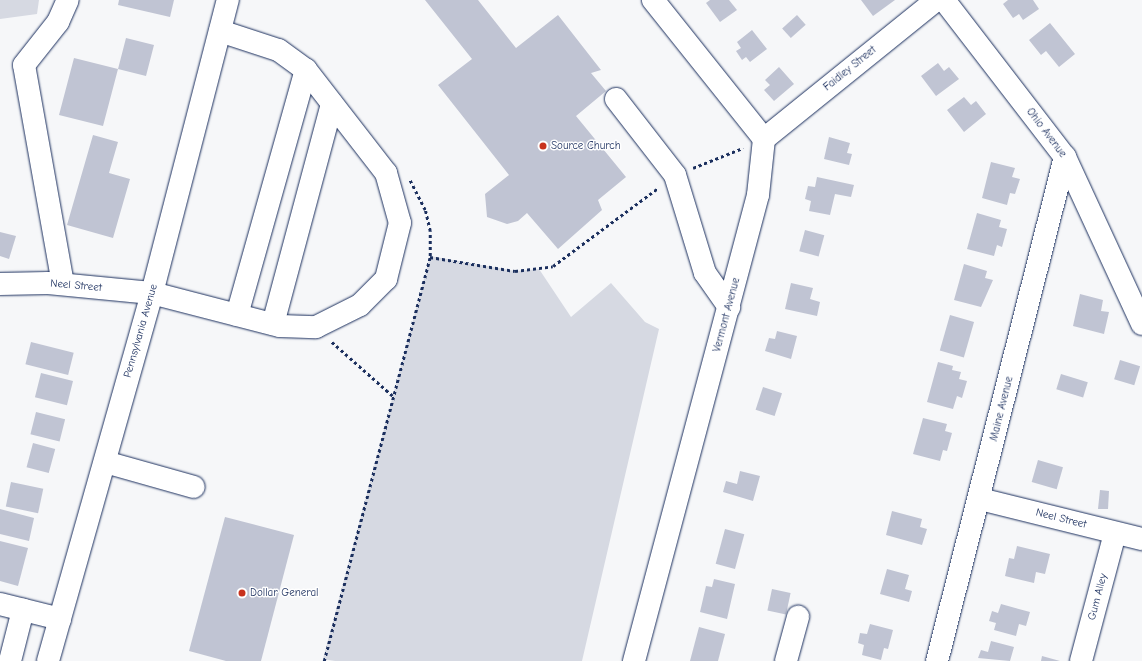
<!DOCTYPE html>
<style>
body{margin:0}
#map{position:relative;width:1142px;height:661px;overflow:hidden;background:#f6f7f9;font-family:"Comic Neue",sans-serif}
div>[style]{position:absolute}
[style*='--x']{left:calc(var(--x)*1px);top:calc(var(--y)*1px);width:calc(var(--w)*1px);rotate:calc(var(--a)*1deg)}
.green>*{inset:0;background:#d6d9e2}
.building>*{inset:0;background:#c0c4d3;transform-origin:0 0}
.path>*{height:2.5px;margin-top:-1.25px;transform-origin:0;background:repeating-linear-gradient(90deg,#1b2f5e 0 3px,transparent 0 6px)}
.roads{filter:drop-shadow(0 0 1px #1b2f5e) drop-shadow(0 0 1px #1b2f5e)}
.minor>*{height:22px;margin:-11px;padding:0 11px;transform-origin:11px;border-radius:11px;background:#fff}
.dots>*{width:11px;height:11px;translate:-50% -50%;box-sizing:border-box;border:2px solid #fff;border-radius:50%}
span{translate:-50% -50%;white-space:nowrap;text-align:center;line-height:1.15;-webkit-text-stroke:3px #fff;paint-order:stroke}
.street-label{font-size:11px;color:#1b2f5e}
.poi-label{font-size:11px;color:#1b2f5e}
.left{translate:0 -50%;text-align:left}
</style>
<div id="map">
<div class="green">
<i style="clip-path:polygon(0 0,39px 0,37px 14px,0 19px)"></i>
<i style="clip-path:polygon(430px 256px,515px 271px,539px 269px,571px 317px,611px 283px,645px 322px,659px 329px,582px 661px,335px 661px,323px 659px)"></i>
</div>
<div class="building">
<i style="clip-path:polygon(119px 0,174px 0,170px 17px,118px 5px)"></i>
<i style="clip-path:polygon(425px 0,478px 0,516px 48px,558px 15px,601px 70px,591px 73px,606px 91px,576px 116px,626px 177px,598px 200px,602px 210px,558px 249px,527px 213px,518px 221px,507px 224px,487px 217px,485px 194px,509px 175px,438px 85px,472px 59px)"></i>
<i style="clip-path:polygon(710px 0,729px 0,737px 10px,720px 22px,706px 3px)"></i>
<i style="clip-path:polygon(861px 0,895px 0,873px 16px)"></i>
<i style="clip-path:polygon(1008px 0,1033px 0,1039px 9px,1023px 20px,1019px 14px,1013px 18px,1003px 4px)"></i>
<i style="left:797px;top:15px;width:13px;height:20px;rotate:48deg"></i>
<i style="clip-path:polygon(1050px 23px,1075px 54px,1059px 67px,1046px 51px,1041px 55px,1029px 40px)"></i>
<i style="clip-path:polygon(752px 30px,767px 49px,750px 62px,746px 57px,742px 60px,736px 51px,741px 48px,737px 42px)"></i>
<i style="clip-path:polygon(126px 38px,154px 45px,146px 76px,118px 69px,103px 126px,59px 115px,74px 58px,118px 69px)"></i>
<i style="clip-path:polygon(938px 63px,944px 71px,949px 67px,959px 79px,936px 96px,921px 76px)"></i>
<i style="clip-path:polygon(779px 67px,794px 84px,774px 101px,764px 90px,770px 85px,765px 80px)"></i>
<i style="clip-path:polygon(964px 97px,971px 105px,976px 101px,986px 114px,964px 132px,947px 110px)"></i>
<i style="clip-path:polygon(93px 135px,118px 142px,109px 173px,130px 179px,113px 238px,67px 225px)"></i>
<i style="clip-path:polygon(829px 137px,850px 143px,847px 153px,852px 154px,849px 165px,824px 159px)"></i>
<i style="clip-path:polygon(991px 162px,1015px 168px,1012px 177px,1020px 179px,1015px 194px,1010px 193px,1007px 205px,982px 198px)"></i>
<i style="clip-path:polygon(817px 177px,854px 185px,851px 197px,835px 194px,830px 215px,809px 211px,811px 201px,805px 199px,808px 186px,815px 187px)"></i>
<i style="clip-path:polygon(977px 213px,1001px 220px,999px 227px,1007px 229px,1002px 247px,997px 245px,994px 256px,967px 249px)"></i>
<i style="left:805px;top:230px;width:20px;height:22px;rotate:15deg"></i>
<i style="clip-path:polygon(0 232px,16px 236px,9px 259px,0 256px)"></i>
<i style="clip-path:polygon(964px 264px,987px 271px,985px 278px,993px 280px,981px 307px,954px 300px)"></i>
<i style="clip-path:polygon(791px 283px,813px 288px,810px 299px,820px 302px,817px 316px,785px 309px)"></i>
<i style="clip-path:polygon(1080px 294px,1103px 300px,1101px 311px,1109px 312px,1104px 334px,1073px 326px)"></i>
<i style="left:950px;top:315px;width:25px;height:37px;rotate:16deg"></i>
<i style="clip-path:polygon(777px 331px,797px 336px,791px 359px,765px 351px,769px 338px,775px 339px)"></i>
<i style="left:31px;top:342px;width:44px;height:23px;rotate:14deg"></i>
<i style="left:1120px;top:360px;width:21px;height:20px;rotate:17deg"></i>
<i style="clip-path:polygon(938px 362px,953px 366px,952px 370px,961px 372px,959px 379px,967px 381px,962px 398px,957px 396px,953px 409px,927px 402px)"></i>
<i style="left:41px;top:373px;width:33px;height:25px;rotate:14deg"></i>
<i style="left:1061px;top:374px;width:28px;height:16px;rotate:17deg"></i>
<i style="left:763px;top:387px;width:20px;height:24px;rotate:18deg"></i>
<i style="left:36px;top:412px;width:30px;height:23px;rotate:14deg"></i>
<i style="clip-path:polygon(923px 418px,947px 424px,945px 431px,952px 433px,947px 451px,943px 450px,940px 461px,913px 454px)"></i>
<i style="left:33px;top:443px;width:23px;height:25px;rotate:15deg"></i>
<i style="left:1038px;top:460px;width:26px;height:23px;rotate:16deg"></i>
<i style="clip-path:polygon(740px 471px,760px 476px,753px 501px,723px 492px,726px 481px,737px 484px)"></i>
<i style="left:11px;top:482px;width:33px;height:25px;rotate:12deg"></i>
<i style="clip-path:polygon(1100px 490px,1109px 491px,1108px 509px,1098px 509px)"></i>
<i style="clip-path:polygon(0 509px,34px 518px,29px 541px,0 534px)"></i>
<i style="clip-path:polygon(892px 511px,922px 519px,920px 527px,927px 529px,922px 545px,886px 535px)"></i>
<i style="clip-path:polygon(225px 517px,294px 535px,261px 661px,226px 661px,189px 651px)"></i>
<i style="left:725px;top:529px;width:20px;height:36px;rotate:15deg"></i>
<i style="clip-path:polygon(0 541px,28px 548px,18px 586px,0 581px)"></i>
<i style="clip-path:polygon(1017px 546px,1050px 554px,1045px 574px,1036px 572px,1034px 583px,1005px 576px,1009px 558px,1014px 559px)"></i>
<i style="clip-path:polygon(887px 569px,909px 575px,905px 589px,912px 591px,909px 602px,880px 594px)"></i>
<i style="clip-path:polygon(714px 579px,735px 584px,727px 619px,700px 612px,706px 586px,712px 587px)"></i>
<i style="left:772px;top:589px;width:19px;height:22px;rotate:12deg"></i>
<i style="clip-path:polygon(1001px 604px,1030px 612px,1026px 626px,1019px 624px,1016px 636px,994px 630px,996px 623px,989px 621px,992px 611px,998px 613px)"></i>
<i style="clip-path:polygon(870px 624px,893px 630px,888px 649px,884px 648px,881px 660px,862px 655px,864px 645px,858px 643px,860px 633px,867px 634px)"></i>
<i style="clip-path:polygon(699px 627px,725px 634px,718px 661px,690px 661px)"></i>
<i style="clip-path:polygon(991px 641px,1014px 647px,1010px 661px,978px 658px,981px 650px,988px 652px)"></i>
<i style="clip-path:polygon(1042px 656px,1060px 661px,1041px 661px)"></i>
</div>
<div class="path">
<i style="--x:693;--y:168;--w:54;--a:-21.8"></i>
<i style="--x:430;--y:257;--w:86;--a:9.4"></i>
<i style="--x:515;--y:271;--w:38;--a:-7"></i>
<i style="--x:553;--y:266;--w:131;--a:-36.6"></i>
<i style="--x:332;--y:342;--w:81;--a:41.5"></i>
<i style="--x:324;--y:661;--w:419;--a:-75.3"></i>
<i style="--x:430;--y:256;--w:25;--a:-90"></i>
<i style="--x:430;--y:231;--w:22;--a:-103"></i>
<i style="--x:425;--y:210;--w:34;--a:-117"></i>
</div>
<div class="roads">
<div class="minor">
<i style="--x:944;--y:0;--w:198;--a:52.4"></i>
<i style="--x:1065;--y:157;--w:184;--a:65.2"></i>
<i style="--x:616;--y:99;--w:96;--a:52.2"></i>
<i style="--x:675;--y:175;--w:102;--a:73"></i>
<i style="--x:705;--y:273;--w:42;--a:54.8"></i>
<i style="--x:764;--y:139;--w:221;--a:-38.9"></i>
<i style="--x:0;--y:284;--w:48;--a:-1.2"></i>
<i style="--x:48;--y:283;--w:104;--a:5.5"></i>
<i style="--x:152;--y:293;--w:132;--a:14.5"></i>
<i style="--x:280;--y:326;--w:36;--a:2"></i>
<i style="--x:316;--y:327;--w:49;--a:-26.6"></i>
<i style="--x:360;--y:305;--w:37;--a:-45"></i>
<i style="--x:386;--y:279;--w:58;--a:-76"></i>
<i style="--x:400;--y:223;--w:52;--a:-105.6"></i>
<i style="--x:386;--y:173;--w:130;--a:-127.8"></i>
<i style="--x:306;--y:70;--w:34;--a:-144"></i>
<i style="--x:278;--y:50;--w:61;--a:-161.9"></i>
<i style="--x:63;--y:284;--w:222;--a:-100.1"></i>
<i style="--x:24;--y:65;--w:55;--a:-51.7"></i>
<i style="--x:58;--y:22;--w:24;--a:-66"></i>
<i style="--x:237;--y:315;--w:255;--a:-74.3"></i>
<i style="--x:273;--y:324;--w:228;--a:-75"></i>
<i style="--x:105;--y:462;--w:92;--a:15.7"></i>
<i style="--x:980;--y:499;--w:167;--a:13.9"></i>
<i style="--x:0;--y:604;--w:62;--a:14"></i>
<i style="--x:10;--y:661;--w:53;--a:-75.7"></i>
<i style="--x:48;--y:661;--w:382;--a:-74.2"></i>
<i style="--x:152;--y:293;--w:303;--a:-75.5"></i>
<i style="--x:634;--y:661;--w:482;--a:-75.1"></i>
<i style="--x:758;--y:195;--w:56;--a:-83.9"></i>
<i style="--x:764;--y:139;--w:178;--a:-128.6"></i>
<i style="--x:786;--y:661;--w:46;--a:-74.7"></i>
<i style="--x:937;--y:661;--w:520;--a:-75.75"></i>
<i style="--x:1081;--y:661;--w:132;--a:-75.1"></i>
</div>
</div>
<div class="dots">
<i style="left:543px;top:146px;background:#c8321e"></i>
<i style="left:242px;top:593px;background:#c8321e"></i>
</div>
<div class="street-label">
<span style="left:850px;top:69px;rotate:-39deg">Faidley Street</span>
<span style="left:1046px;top:133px;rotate:53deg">Ohio Avenue</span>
<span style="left:76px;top:286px;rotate:5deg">Neel Street</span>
<span style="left:727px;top:315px;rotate:-75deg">Vermont Avenue</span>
<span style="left:141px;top:331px;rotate:-74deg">Pennsylvania Avenue</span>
<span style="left:1002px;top:409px;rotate:-76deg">Maine Avenue</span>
<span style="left:1061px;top:519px;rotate:14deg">Neel Street</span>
<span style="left:1098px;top:597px;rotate:-75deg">Gum Alley</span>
</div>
<div class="poi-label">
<span class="left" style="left:551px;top:146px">Source Church</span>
<span class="left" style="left:250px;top:593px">Dollar General</span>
</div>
</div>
